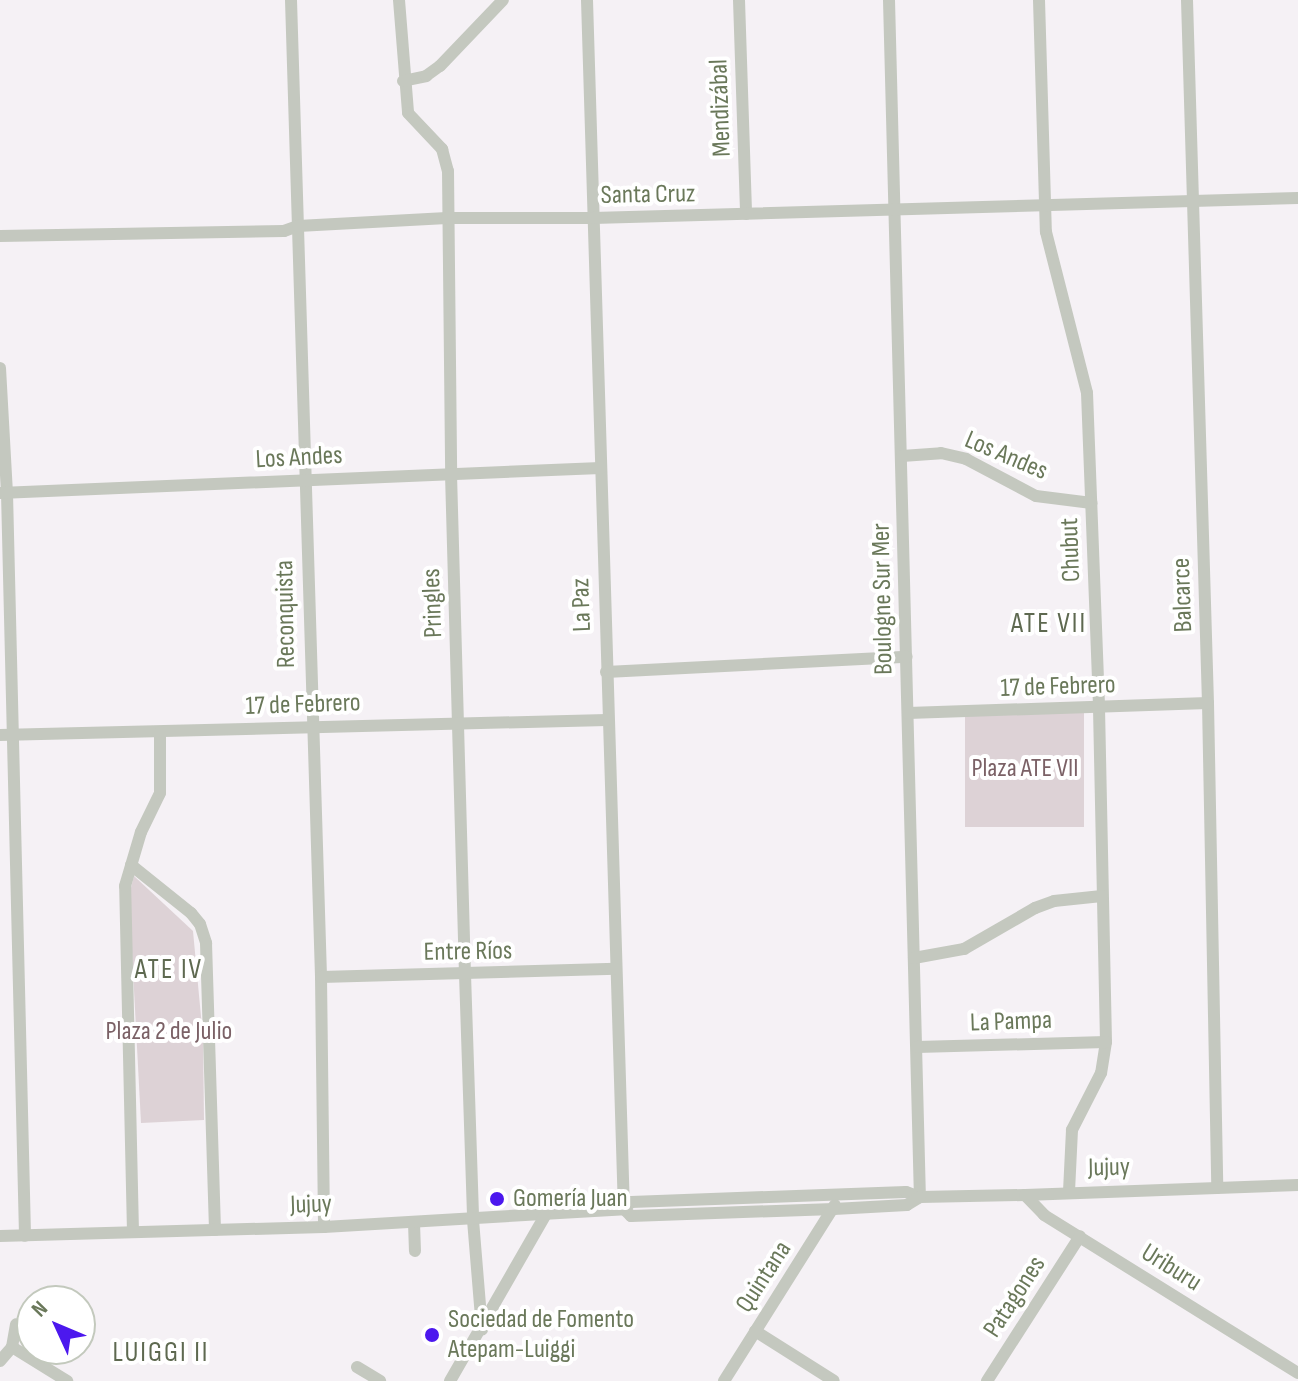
<!DOCTYPE html>
<meta charset="utf-8">
<style>
body{margin:0}
#map{position:relative;width:1298px;height:1381px;overflow:hidden;background:#f5f1f5;font-family:"Sofia Sans Condensed",sans-serif}
div>[style]{position:absolute}
[style*='--x']{left:calc(var(--x)*1px);top:calc(var(--y)*1px);width:calc(var(--w)*1px);rotate:calc(var(--a)*1deg)}
.green>*{inset:0;background:#ddd2d6;transform-origin:0 0}
.minor>*{height:12px;margin:-6px;padding:0 6px;transform-origin:6px;border-radius:6px;background:#c4c8bf}
.dots>*{width:22px;height:22px;translate:-50% -50%;box-sizing:border-box;border:4px solid #fff;border-radius:50%}
span{translate:-50% -50%;white-space:nowrap;text-align:center;line-height:1.15;-webkit-text-stroke:8px #fff;paint-order:stroke}
.street-label{font-size:26px;color:#6a785a}
.park-label{font-size:26px;color:#7b6166}
.poi-label{font-size:26px;color:#6a785a}
.left{translate:0 -50%;text-align:left}
.neighbourhood-label{font-size:28px;color:#5e6950;letter-spacing:2px}
.north{position:absolute;left:16px;top:1285px;width:80px;height:80px;box-sizing:border-box;background:#fff;border:2px solid #c3c9bd;border-radius:50%;rotate:314deg;font-size:22px;font-weight:700;line-height:32px;text-align:center;color:#6a785a}
.north::after{content:'';display:block;margin:auto;width:28px;height:36px;background:#4c18ee;clip-path:polygon(50% 0,100% 100%,50% 72%,0 100%)}
</style>
<div id="map">
<div class="green">
<i style="left:1084px;top:708px;width:119px;height:119px;rotate:90deg"></i>
<i style="clip-path:polygon(134px 876px,193px 931px,203px 1038px,204px 1120px,141px 1123px,129px 895px)"></i>
</div>
<div class="minor">
<i style="--x:291;--y:0;--w:977;--a:88.24"></i>
<i style="--x:321;--y:977;--w:250;--a:89.3"></i>
<i style="--x:399;--y:0;--w:113;--a:85.4"></i>
<i style="--x:408;--y:113;--w:50;--a:46.6"></i>
<i style="--x:442;--y:149;--w:23;--a:75"></i>
<i style="--x:448;--y:171;--w:303;--a:89.4"></i>
<i style="--x:451;--y:474;--w:500;--a:88.4"></i>
<i style="--x:465;--y:974;--w:246;--a:88.1"></i>
<i style="--x:473;--y:1220;--w:110;--a:85.3"></i>
<i style="--x:587;--y:0;--w:1210;--a:88.25"></i>
<i style="--x:739;--y:0;--w:214;--a:88.1"></i>
<i style="--x:889;--y:0;--w:1197;--a:88.52"></i>
<i style="--x:1039;--y:0;--w:232;--a:88.3"></i>
<i style="--x:1046;--y:232;--w:166;--a:75.7"></i>
<i style="--x:1087;--y:393;--w:315;--a:87.8"></i>
<i style="--x:1099;--y:708;--w:334;--a:88.8"></i>
<i style="--x:1106;--y:1042;--w:31;--a:99"></i>
<i style="--x:1101;--y:1073;--w:64;--a:117"></i>
<i style="--x:1072;--y:1130;--w:61;--a:92.8"></i>
<i style="--x:1187;--y:0;--w:703;--a:88.29"></i>
<i style="--x:1208;--y:703;--w:485;--a:88.9"></i>
<i style="--x:403;--y:81;--w:24;--a:-12"></i>
<i style="--x:426;--y:76;--w:17;--a:-36"></i>
<i style="--x:440;--y:66;--w:91;--a:-46.3"></i>
<i style="--x:0;--y:236;--w:284;--a:-1"></i>
<i style="--x:284;--y:231;--w:15;--a:-20"></i>
<i style="--x:298;--y:226;--w:149;--a:-3.1"></i>
<i style="--x:447;--y:218;--w:146;--a:0"></i>
<i style="--x:593;--y:218;--w:705;--a:-1.62"></i>
<i style="--x:0;--y:368;--w:125;--a:86.8"></i>
<i style="--x:7;--y:493;--w:743;--a:88.61"></i>
<i style="--x:902;--y:456;--w:39;--a:-4"></i>
<i style="--x:941;--y:453;--w:26;--a:13"></i>
<i style="--x:966;--y:459;--w:79;--a:27.9"></i>
<i style="--x:1036;--y:496;--w:56;--a:7.1"></i>
<i style="--x:0;--y:493;--w:601;--a:-2.39"></i>
<i style="--x:606;--y:672;--w:301;--a:-2.9"></i>
<i style="--x:908;--y:713;--w:300;--a:-1.9"></i>
<i style="--x:0;--y:735;--w:607;--a:-1.42"></i>
<i style="--x:131;--y:865;--w:77;--a:38.7"></i>
<i style="--x:191;--y:913;--w:14;--a:51"></i>
<i style="--x:200;--y:924;--w:20;--a:72"></i>
<i style="--x:206;--y:943;--w:287;--a:88.2"></i>
<i style="--x:914;--y:958;--w:51;--a:-10.2"></i>
<i style="--x:964;--y:949;--w:82;--a:-30"></i>
<i style="--x:1035;--y:908;--w:20;--a:-20"></i>
<i style="--x:1054;--y:901;--w:48;--a:-5.9"></i>
<i style="--x:321;--y:977;--w:295;--a:-1.6"></i>
<i style="--x:917;--y:1047;--w:189;--a:-1.5"></i>
<i style="--x:1025;--y:1195;--w:28;--a:46"></i>
<i style="--x:1044;--y:1215;--w:299;--a:31.9"></i>
<i style="--x:624;--y:1209;--w:10;--a:-45"></i>
<i style="--x:631;--y:1202;--w:275;--a:-2.1"></i>
<i style="--x:906;--y:1192;--w:15;--a:20"></i>
<i style="--x:920;--y:1197;--w:105;--a:-1.1"></i>
<i style="--x:1025;--y:1195;--w:273;--a:-2.1"></i>
<i style="--x:624;--y:1209;--w:10;--a:45"></i>
<i style="--x:631;--y:1216;--w:203;--a:-2"></i>
<i style="--x:834;--y:1209;--w:73;--a:-3.1"></i>
<i style="--x:907;--y:1205;--w:15;--a:-32"></i>
<i style="--x:414;--y:1223;--w:28;--a:88"></i>
<i style="--x:133;--y:1232;--w:346;--a:-91.3"></i>
<i style="--x:125;--y:886;--w:56;--a:-73.5"></i>
<i style="--x:141;--y:832;--w:43;--a:-64"></i>
<i style="--x:160;--y:793;--w:61;--a:-90"></i>
<i style="--x:0;--y:1236;--w:324;--a:-1.6"></i>
<i style="--x:324;--y:1227;--w:301;--a:-3.4"></i>
<i style="--x:755;--y:1331;--w:93;--a:32.3"></i>
<i style="--x:12;--y:1347;--w:65;--a:31.7"></i>
<i style="--x:0;--y:1361;--w:18;--a:-49"></i>
<i style="--x:12;--y:1347;--w:23;--a:-80"></i>
<i style="--x:357;--y:1367;--w:27;--a:31"></i>
<i style="--x:450;--y:1381;--w:190;--a:-60.1"></i>
<i style="--x:724;--y:1381;--w:208;--a:-57.8"></i>
<i style="--x:987;--y:1381;--w:172;--a:-57.3"></i>
</div>
<div class="dots">
<i style="left:497px;top:1199px;background:#4c18ee"></i>
<i style="left:432px;top:1335px;background:#4c18ee"></i>
</div>
<div class="street-label">
<span style="left:721px;top:108px;rotate:-92deg">Mendizábal</span>
<span style="left:648px;top:195px;rotate:-1deg">Santa Cruz</span>
<span style="left:1006px;top:456px;rotate:23deg">Los Andes</span>
<span style="left:299px;top:458px;rotate:-3deg">Los Andes</span>
<span style="left:1071px;top:550px;rotate:-92deg">Chubut</span>
<span style="left:1183px;top:595px;rotate:-92deg">Balcarce</span>
<span style="left:883px;top:599px;rotate:-91deg">Boulogne Sur Mer</span>
<span style="left:433px;top:603px;rotate:-92deg">Pringles</span>
<span style="left:582px;top:605px;rotate:-92deg">La Paz</span>
<span style="left:286px;top:614px;rotate:-91deg">Reconquista</span>
<span style="left:1058px;top:687px;rotate:-2deg">17 de Febrero</span>
<span style="left:303px;top:705px;rotate:-2deg">17 de Febrero</span>
<span style="left:468px;top:952px;rotate:-1deg">Entre Ríos</span>
<span style="left:1011px;top:1022px;rotate:-2deg">La Pampa</span>
<span style="left:1109px;top:1168px;rotate:-1deg">Jujuy</span>
<span style="left:311px;top:1205px;rotate:-2deg">Jujuy</span>
<span style="left:1171px;top:1268px;rotate:32deg">Uriburu</span>
<span style="left:764px;top:1277px;rotate:-57deg">Quintana</span>
<span style="left:1015px;top:1297px;rotate:-57deg">Patagones</span>
</div>
<div class="park-label">
<span style="left:1025px;top:769px">Plaza ATE VII</span>
<span style="left:169px;top:1032px">Plaza 2 de Julio</span>
</div>
<div class="poi-label">
<span class="left" style="left:513px;top:1199px">Gomería Juan</span>
<span class="left" style="left:448px;top:1335px">Sociedad de Fomento<br>Atepam-Luiggi</span>
</div>
<div class="neighbourhood-label">
<span style="left:1049px;top:624px">ATE VII</span>
<span style="left:169px;top:970px">ATE IV</span>
<span style="left:161px;top:1353px">LUIGGI II</span>
</div>
<div class="north">N</div>
</div>
